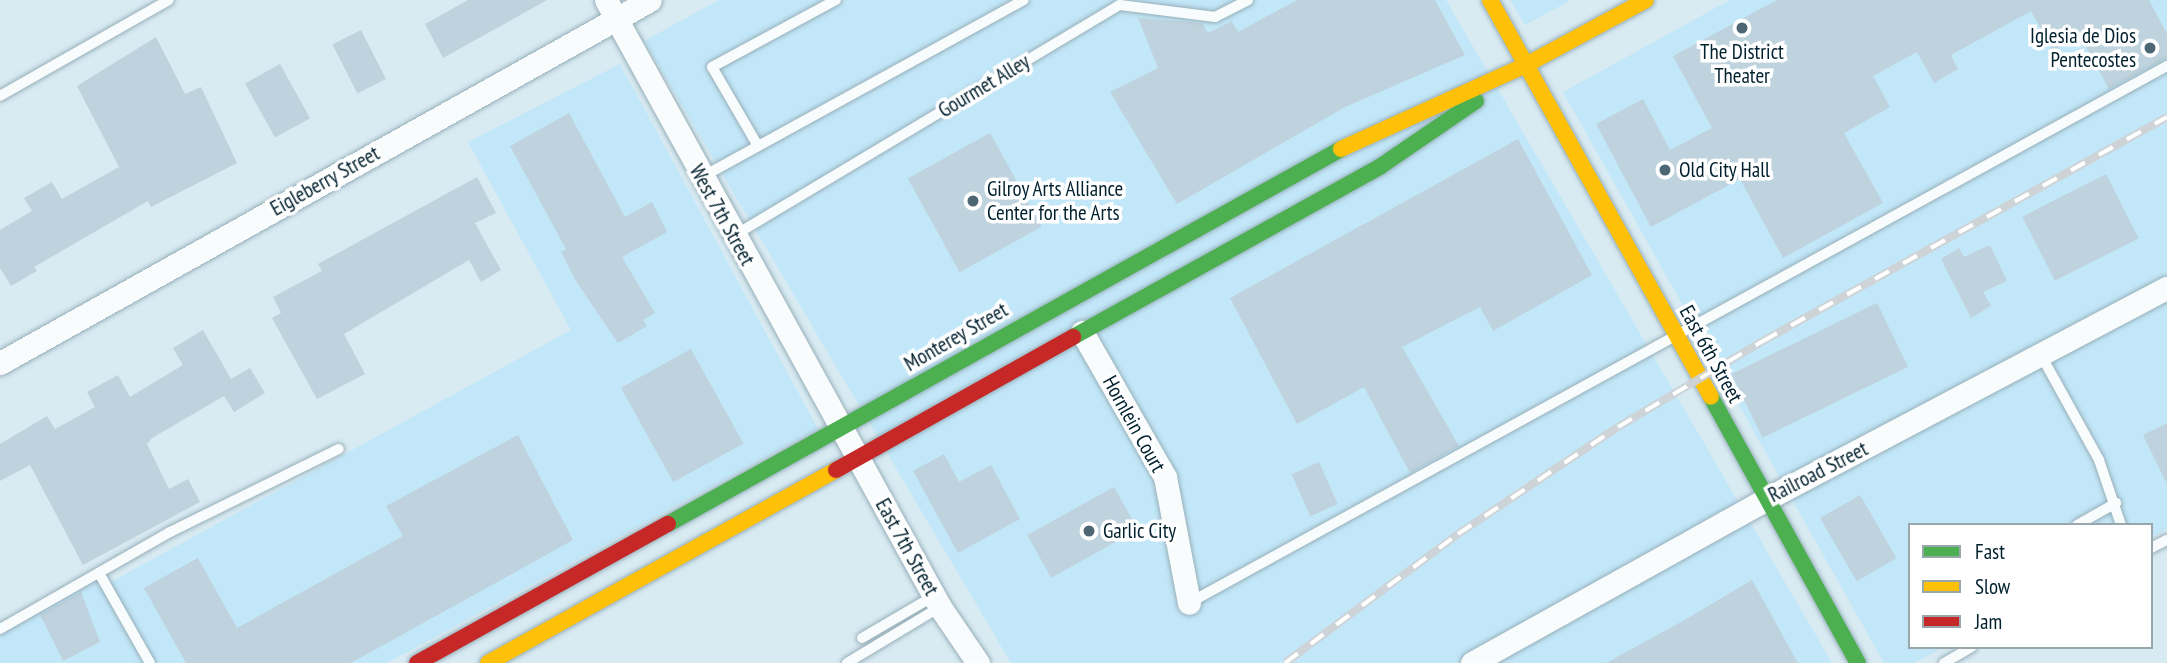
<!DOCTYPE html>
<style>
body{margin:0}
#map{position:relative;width:2167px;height:663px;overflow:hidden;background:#d8eaf2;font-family:"PT Sans Narrow",sans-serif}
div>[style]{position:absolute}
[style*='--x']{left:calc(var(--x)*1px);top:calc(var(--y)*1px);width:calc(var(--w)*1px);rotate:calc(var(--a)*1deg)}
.built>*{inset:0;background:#c2e7f8}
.building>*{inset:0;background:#bed3dd;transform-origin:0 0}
.roads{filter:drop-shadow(0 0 2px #97afb9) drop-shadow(0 0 2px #97afb9)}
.lane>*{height:10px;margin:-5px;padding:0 5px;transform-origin:5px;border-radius:5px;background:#f9fcfd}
.street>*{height:23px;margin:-11.5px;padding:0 11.5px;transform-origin:11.5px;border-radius:11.5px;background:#f9fcfd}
.fast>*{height:16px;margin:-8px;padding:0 8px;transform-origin:8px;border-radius:8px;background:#4caf50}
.slow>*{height:16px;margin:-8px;padding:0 8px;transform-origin:8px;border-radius:8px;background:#ffc107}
.jam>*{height:16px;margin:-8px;padding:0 8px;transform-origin:8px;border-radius:8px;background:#c62828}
.rail>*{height:8px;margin-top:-4px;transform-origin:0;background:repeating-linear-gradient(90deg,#fff 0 16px,#cdd3d6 0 32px);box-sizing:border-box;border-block:2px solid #cdd3d6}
.dots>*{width:19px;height:19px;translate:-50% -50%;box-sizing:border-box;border:4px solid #fff;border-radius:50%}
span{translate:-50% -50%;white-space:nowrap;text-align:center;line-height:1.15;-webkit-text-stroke:7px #fff;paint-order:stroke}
.poi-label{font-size:21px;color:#00202e}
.right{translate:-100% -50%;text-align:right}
.left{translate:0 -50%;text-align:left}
.street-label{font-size:21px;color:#00202e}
.legend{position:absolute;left:1908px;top:523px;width:245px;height:126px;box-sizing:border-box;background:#fff;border:2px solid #99a6ab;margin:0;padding:9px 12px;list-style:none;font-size:21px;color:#00202e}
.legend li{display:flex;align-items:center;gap:14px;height:35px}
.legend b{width:35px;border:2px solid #99a6ab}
</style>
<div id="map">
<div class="built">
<i style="clip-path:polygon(719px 0,1446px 0,1832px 663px,1011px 663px,644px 41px)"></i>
<i style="clip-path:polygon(1510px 0,1571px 0,1525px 25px)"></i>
<i style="clip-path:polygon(1730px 0,2167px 0,2167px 529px,2151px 537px,2151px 525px,1910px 525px,1910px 647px,1944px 647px,1914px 663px,1884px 663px,1563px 92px)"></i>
<i style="clip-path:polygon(620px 64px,818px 429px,387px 663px,0 663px,0 627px,91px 572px,100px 588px,571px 330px,468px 142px)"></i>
</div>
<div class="building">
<i style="clip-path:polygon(468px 0,547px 0,443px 58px,425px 24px)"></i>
<i style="clip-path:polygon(1297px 0,1435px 0,1465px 55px,1345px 107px,1177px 204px,1110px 92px,1158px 68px,1138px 18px,1202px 23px,1208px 33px,1232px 21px,1238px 32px)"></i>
<i style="clip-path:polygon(1777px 0,2149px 0,2167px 34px,2167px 58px,2109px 89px,2080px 36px,2053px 51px,2031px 11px,1951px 55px,1958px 69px,1934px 83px,1917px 52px,1873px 76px,1890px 107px,1844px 133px,1883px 203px,1783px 258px,1740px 179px,1651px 227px,1596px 124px,1643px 99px,1670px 150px,1712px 128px,1673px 56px)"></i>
<i style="left:361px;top:30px;width:55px;height:32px;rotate:63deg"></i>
<i style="clip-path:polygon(156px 37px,185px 94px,201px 87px,237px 163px,151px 207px,148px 201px,34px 267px,37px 271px,11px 286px,0 268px,0 230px,32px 211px,24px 198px,52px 182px,62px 199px,119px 167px,77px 86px)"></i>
<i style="left:280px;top:64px;width:62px;height:40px;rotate:61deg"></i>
<i style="clip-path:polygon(569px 113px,625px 217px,652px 202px,667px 232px,622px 257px,655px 313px,643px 320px,647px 326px,618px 343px,576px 281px,561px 252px,566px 249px,510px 146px)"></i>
<i style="left:990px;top:133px;width:107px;height:94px;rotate:61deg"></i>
<i style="clip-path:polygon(1518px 139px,1592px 275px,1493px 331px,1480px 307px,1402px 347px,1459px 446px,1410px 473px,1364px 387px,1297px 424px,1230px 298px)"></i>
<i style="left:2106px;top:174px;width:72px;height:94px;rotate:63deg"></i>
<i style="clip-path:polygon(477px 177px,496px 213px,475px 223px,501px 270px,481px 282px,469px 260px,344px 334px,365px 374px,317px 399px,272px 318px,281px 313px,273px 297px,322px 271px,318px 264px)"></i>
<i style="clip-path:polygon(1990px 245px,2007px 281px,1983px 292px,1991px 306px,1971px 318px,1941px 259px,1959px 248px,1964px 257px)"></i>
<i style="left:1877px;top:303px;width:71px;height:162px;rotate:64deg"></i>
<i style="clip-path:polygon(203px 330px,231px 379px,250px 368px,265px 393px,234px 412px,224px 396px,152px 438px,147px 444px,169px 489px,188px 479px,200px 502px,83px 565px,30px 465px,0 481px,0 444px,47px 416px,55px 429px,95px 407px,87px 392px,118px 375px,130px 397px,183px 365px,173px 348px)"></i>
<i style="left:691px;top:349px;width:108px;height:80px;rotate:61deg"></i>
<i style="clip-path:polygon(2167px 423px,2167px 484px,2143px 435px)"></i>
<i style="clip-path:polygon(518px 435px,573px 540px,351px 663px,186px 663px,144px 588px,198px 558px,237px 628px,403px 536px,386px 506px)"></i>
<i style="clip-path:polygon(944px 454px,959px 482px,991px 465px,1020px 519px,958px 553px,913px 471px)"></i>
<i style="left:1319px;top:462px;width:46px;height:30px;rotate:66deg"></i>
<i style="left:1114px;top:487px;width:49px;height:99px;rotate:61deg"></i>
<i style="left:1860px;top:495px;width:73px;height:46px;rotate:60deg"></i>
<i style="clip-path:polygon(1752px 580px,1798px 663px,1606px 663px,1683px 621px)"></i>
<i style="clip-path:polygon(81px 592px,100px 642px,63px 661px,40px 615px)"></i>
</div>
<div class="roads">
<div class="lane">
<i style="--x:0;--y:96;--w:194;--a:-29.6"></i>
<i style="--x:758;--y:146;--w:91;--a:-120.2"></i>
<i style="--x:712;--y:67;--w:141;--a:-28.4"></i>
<i style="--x:702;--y:177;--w:367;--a:-28.8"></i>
<i style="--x:735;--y:235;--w:448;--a:-30.9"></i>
<i style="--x:1120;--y:5;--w:96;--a:7.2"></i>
<i style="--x:1215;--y:17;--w:37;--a:-27"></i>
<i style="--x:2042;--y:357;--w:118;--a:61"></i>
<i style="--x:2099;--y:460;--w:69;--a:71.3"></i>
<i style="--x:2077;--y:525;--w:45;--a:-29.4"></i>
<i style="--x:2151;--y:548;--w:18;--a:-27"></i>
<i style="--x:99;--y:573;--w:103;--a:60.5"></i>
<i style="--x:1189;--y:603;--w:1116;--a:-28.77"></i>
<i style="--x:0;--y:629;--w:196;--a:-29.7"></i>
<i style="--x:170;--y:532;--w:188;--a:-26.2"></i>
<i style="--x:862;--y:638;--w:83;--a:-30.3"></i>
<i style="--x:847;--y:663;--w:109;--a:-31.1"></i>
<i style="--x:1944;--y:663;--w:32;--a:-30"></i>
</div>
<div class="street">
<i style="--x:606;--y:0;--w:693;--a:61.18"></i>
<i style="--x:940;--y:607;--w:68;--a:55.8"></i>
<i style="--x:1082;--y:332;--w:167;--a:60.2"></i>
<i style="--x:1165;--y:477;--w:128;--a:79.2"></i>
<i style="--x:0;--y:363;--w:744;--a:-29.18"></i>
<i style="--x:1472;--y:663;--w:339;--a:-29.1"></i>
<i style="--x:1768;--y:498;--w:451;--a:-27.8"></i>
</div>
<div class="fast">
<i style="--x:1073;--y:337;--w:352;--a:-29"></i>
<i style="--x:1381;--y:166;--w:115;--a:-34.4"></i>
<i style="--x:1711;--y:397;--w:304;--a:61.1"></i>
<i style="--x:668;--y:524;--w:770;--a:-29.13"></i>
</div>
<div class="slow">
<i style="--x:1490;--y:0;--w:454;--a:60.9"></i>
<i style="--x:1341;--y:149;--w:203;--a:-24.4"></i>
<i style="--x:1526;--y:65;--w:136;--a:-28.4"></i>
<i style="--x:488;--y:663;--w:398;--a:-29"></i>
</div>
<div class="jam">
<i style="--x:836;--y:470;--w:272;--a:-29.3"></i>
<i style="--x:417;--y:663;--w:287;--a:-29"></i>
</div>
</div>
<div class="rail">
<i style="--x:1285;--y:663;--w:216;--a:-36.7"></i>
<i style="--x:1458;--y:534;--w:192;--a:-33.8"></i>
<i style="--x:1618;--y:427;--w:169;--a:-30.7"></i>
<i style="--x:1763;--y:341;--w:462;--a:-29"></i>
</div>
<div class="dots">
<i style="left:1742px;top:28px;background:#4c6773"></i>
<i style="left:2150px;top:48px;background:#4c6773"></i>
<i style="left:1665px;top:170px;background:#4c6773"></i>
<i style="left:973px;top:201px;background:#4c6773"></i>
<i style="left:1089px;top:531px;background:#4c6773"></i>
</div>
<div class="poi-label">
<span class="right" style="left:2136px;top:48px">Iglesia de Dios<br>Pentecostes</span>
<span style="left:1742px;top:64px">The District<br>Theater</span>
<span class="left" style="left:1679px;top:170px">Old City Hall</span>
<span class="left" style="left:987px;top:201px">Gilroy Arts Alliance<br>Center for the Arts</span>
<span class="left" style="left:1103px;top:531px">Garlic City</span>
</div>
<div class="street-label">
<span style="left:984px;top:86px;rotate:-31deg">Gourmet Alley</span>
<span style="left:325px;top:181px;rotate:-29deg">Eigleberry Street</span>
<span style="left:722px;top:215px;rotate:61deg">West 7th Street</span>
<span style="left:956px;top:337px;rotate:-30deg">Monterey Street</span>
<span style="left:1711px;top:354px;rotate:61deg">East 6th Street</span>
<span style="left:1134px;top:424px;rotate:61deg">Hornlein Court</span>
<span style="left:1818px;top:472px;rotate:-27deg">Railroad Street</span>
<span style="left:907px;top:547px;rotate:61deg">East 7th Street</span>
</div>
<ul class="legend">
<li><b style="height:9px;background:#4caf50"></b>Fast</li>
<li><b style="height:9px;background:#ffc107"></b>Slow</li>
<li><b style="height:9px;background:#c62828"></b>Jam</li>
</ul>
</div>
